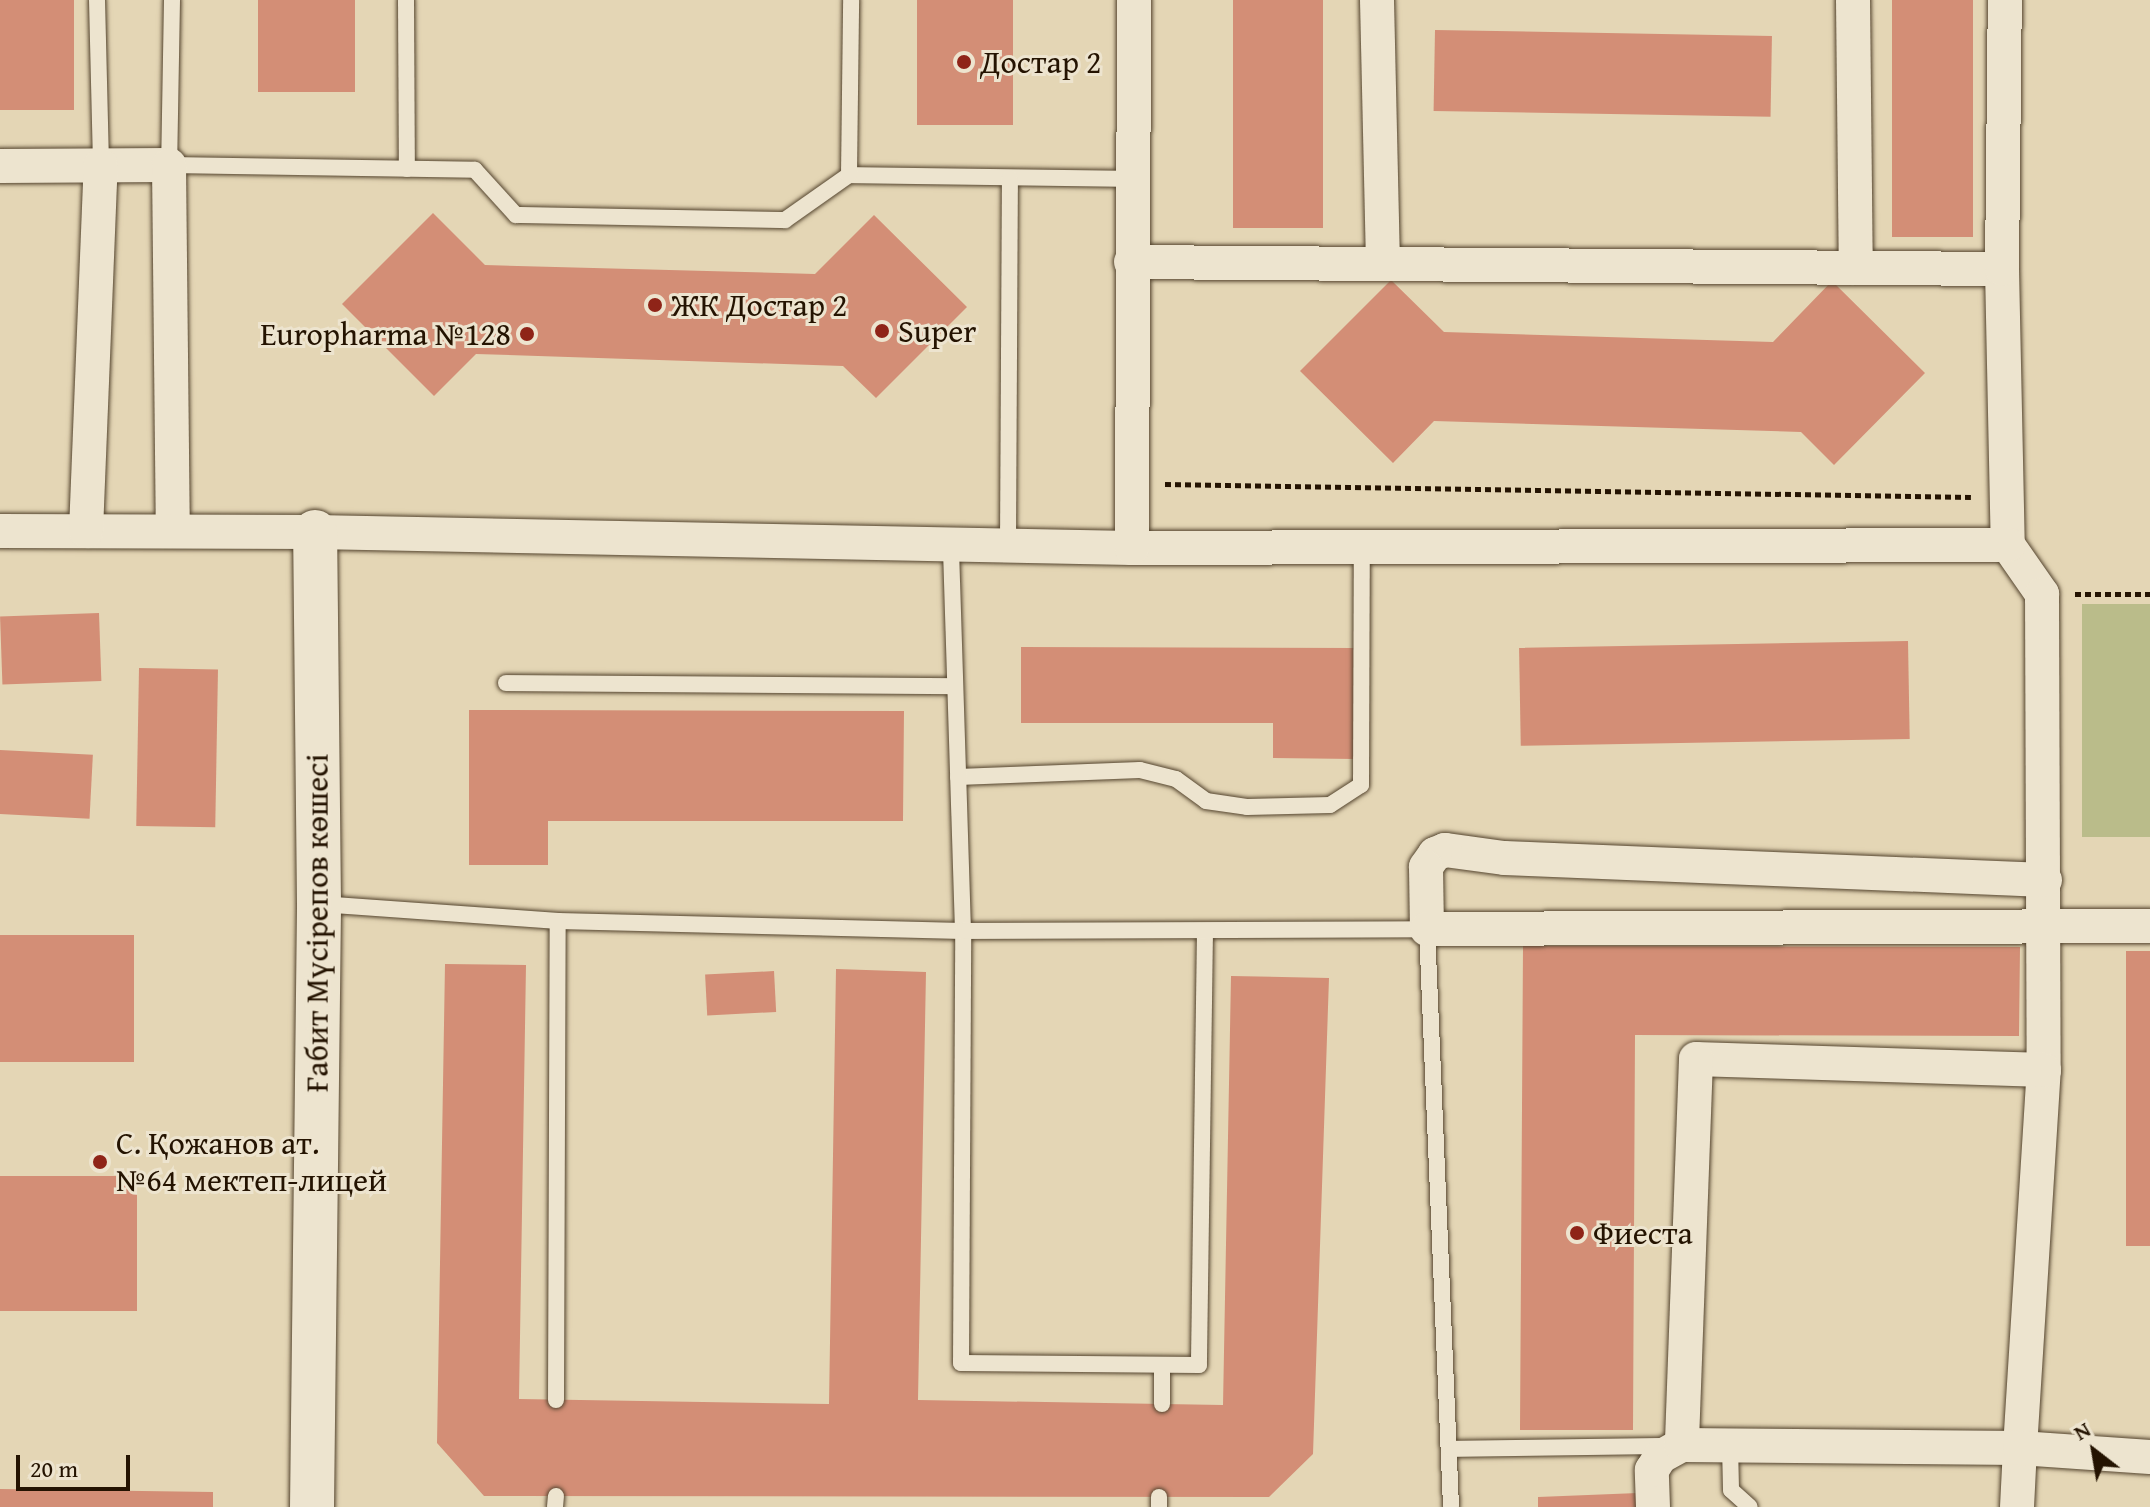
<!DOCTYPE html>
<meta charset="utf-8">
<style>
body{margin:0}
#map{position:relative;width:2150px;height:1507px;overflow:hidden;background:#e4d6b5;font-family:"Gentium Book Plus",serif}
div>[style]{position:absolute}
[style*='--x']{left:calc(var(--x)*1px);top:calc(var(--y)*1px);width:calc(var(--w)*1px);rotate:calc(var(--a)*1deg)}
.green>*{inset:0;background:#babc8a;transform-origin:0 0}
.building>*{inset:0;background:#d38e76;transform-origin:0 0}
.path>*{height:5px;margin-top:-2.5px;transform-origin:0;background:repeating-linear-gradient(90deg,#241301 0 6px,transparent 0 10px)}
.roads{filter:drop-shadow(0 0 2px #54442e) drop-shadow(0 0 2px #54442e)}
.lane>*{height:16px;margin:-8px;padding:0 8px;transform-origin:8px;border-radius:8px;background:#ede4cf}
.street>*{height:34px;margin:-17px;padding:0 17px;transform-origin:17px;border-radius:17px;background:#ede4cf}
.secondary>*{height:44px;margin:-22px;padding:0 22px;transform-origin:22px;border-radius:22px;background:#ede4cf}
.dots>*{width:22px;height:22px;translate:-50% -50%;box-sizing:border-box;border:4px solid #ede4cf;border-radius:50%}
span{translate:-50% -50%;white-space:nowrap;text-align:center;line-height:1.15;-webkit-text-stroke:6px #ede4cf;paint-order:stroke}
.poi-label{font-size:32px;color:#241301}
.left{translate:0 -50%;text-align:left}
.right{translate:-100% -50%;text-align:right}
.street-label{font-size:32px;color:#241301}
.north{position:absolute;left:2054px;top:1411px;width:80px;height:80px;-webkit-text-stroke:6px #ede4cf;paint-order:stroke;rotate:329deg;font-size:22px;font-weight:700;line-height:32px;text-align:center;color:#241301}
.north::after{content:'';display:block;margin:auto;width:28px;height:36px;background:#241301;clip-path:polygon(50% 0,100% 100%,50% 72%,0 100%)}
.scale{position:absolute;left:16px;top:1455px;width:114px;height:36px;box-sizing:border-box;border:4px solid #241301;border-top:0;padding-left:10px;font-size:24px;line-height:28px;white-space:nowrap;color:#241301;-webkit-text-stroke:6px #ede4cf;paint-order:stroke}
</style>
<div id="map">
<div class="green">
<i style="left:2082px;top:604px;width:68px;height:233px"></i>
</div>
<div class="building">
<i style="left:0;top:0;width:74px;height:110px"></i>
<i style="left:258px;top:0;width:97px;height:92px"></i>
<i style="left:917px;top:0;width:96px;height:125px"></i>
<i style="left:1233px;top:0;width:90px;height:228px"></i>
<i style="left:1892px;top:0;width:81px;height:237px"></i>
<i style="left:1435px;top:30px;width:337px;height:81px;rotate:1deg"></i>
<i style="clip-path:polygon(433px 213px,485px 265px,815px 274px,874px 215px,967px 307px,876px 398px,843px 366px,476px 354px,434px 396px,342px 304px)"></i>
<i style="clip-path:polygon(1391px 280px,1444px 332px,1773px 342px,1832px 281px,1925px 373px,1834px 465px,1801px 432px,1434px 421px,1393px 463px,1300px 371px)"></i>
<i style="left:99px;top:613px;width:68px;height:99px;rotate:88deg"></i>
<i style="left:1908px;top:641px;width:98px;height:389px;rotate:89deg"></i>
<i style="clip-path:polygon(1021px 647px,1355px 648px,1355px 759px,1273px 758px,1273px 723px,1021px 723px)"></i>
<i style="left:139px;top:668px;width:79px;height:158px;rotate:1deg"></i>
<i style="clip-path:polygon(469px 710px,904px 711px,903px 821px,548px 821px,548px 865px,469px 865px)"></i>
<i style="left:0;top:750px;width:93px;height:64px;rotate:3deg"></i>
<i style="left:0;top:935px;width:134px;height:127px"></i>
<i style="clip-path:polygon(1523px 946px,2020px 947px,2019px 1036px,1635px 1035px,1633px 1430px,1520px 1430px)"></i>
<i style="left:2126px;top:951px;width:24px;height:295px"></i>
<i style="clip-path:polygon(445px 964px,526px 965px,519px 1399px,829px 1404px,836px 969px,926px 972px,918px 1400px,1223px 1405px,1231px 976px,1329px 978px,1313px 1454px,1269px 1497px,484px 1496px,437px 1443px)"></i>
<i style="left:774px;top:971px;width:41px;height:69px;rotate:87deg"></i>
<i style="left:137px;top:1176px;width:135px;height:137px;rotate:90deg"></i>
<i style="clip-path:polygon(0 1489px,213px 1492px,213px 1507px,0 1507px)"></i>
<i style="clip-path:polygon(1638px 1493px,1639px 1507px,1538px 1507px,1538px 1497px)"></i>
</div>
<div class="path">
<i style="--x:1165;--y:484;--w:806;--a:0.92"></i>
<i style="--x:2075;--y:594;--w:75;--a:0"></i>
</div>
<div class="roads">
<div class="lane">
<i style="--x:97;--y:0;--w:165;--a:88.6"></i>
<i style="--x:172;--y:0;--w:165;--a:91"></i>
<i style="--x:169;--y:165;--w:306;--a:0.9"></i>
<i style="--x:475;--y:170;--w:61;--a:47.7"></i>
<i style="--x:516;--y:215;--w:269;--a:1.1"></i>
<i style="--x:785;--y:220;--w:78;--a:-35.1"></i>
<i style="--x:849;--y:175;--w:282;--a:0.8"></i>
<i style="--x:406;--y:0;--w:169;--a:89.7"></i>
<i style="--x:849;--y:175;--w:175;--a:-89.3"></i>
<i style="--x:1008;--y:545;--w:367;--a:-89.7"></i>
<i style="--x:506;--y:683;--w:449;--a:0.4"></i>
<i style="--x:958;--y:777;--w:182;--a:-2.2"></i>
<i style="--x:1140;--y:770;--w:37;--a:14"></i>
<i style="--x:1176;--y:779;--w:37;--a:36"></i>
<i style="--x:1206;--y:801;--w:41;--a:8.3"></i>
<i style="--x:1247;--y:807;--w:83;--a:-1.4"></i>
<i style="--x:1330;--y:805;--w:37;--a:-33"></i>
<i style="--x:1361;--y:785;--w:238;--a:-89.8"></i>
<i style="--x:320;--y:904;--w:239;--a:4.1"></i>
<i style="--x:558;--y:921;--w:405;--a:1.4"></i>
<i style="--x:963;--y:931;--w:386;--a:-91.8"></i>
<i style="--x:1205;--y:931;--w:434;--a:90.8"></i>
<i style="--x:1199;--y:1365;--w:238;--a:-179.5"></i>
<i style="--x:961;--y:1363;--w:432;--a:-89.7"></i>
<i style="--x:963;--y:931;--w:464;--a:-0.2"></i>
<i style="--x:1427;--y:929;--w:578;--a:87.62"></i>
<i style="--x:556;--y:1400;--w:479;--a:-89.8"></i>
<i style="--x:1162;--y:1404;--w:39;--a:-90"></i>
<i style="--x:1730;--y:1445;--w:45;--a:88.7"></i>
<i style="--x:1731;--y:1490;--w:25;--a:42"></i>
<i style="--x:1451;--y:1449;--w:219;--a:-0.8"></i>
<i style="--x:555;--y:1507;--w:11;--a:-85"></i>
<i style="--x:1159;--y:1507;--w:10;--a:-90"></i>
</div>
<div class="street">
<i style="--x:1377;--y:0;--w:264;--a:88.7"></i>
<i style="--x:1853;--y:0;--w:268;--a:89.4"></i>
<i style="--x:0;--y:166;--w:169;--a:-0.3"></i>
<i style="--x:169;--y:165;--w:366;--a:89.4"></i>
<i style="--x:1131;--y:262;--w:871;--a:0.46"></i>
<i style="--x:2002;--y:269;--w:276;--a:88.8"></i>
<i style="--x:2008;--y:545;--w:60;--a:55.2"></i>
<i style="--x:2042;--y:594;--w:476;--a:89.8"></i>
<i style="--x:2002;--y:269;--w:269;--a:-89.4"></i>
<i style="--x:0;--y:531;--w:315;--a:0.2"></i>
<i style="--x:315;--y:532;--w:817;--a:1.12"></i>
<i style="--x:1132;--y:548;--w:876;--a:-0.2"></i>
<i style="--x:86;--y:531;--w:366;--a:-87.7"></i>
<i style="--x:1132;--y:548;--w:548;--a:-89.79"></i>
<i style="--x:2045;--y:880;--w:541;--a:-177.67"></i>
<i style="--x:1504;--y:858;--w:60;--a:-172.3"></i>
<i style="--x:1445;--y:850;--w:11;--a:158"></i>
<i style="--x:1435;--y:854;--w:16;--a:125"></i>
<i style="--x:1426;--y:867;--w:62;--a:89.1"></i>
<i style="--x:1427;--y:929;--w:723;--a:-0.24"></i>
<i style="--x:1653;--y:1507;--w:37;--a:-92"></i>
<i style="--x:1652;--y:1470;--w:15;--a:-58"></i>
<i style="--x:1660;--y:1457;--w:25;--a:-29"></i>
<i style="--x:2017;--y:1507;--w:59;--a:-87.1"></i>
<i style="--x:2020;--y:1448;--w:379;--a:-86.4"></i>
<i style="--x:2044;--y:1070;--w:348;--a:-178.2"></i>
<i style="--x:1696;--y:1059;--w:386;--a:92.1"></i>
<i style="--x:1682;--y:1445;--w:338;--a:0.5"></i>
<i style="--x:2020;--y:1448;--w:130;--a:4"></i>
</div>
<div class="secondary">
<i style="--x:312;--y:1507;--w:603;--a:-89.33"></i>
<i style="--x:319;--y:904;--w:372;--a:-90.6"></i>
</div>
</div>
<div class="dots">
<i style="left:964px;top:62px;background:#8f2418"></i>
<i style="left:655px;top:305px;background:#8f2418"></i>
<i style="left:882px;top:331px;background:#8f2418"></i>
<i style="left:527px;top:334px;background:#8f2418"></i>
<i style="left:100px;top:1162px;background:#8f2418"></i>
<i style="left:1577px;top:1233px;background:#8f2418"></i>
</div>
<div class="poi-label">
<span class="left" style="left:980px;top:62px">Достар 2</span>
<span class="left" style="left:671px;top:305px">ЖК Достар 2</span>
<span class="left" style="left:898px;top:331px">Super</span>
<span class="right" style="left:511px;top:334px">Europharma №128</span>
<span class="left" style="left:116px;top:1162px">С. Қожанов ат.<br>№64 мектеп-лицей</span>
<span class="left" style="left:1593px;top:1233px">Фиеста</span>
</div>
<div class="street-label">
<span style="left:317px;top:923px;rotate:-90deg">Ғабит Мүсірепов көшесі</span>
</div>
<div class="north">N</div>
<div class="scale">20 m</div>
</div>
